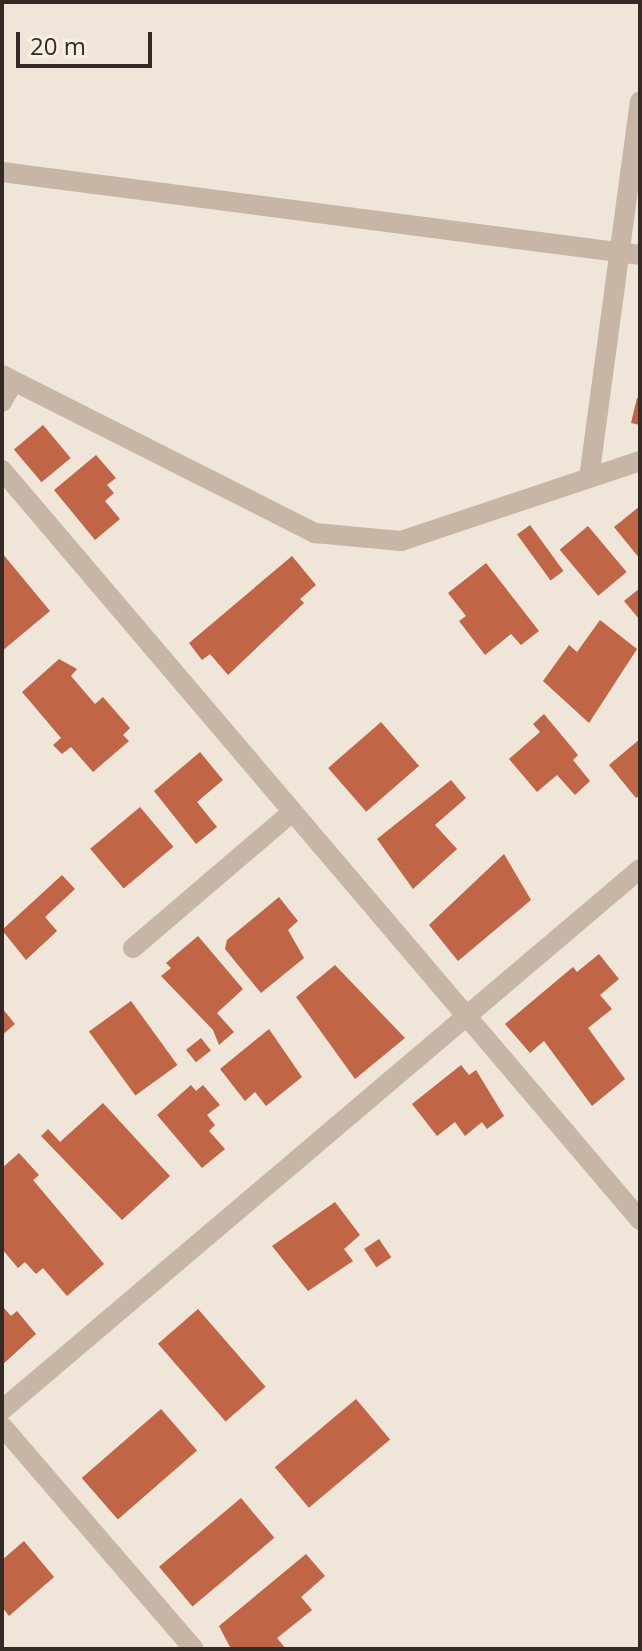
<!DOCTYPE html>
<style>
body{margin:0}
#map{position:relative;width:642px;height:1651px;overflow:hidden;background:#efe5d8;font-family:"Open Sans",sans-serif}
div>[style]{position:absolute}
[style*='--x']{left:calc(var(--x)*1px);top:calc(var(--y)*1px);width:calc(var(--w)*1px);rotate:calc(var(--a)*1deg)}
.building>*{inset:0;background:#c06545;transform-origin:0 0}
.minor>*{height:20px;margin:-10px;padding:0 10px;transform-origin:10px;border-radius:10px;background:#c7b5a5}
span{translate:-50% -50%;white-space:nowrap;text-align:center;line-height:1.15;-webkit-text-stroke:8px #f8efe4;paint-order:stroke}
.frame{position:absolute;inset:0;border:4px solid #332a26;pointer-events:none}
.scale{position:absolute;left:16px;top:32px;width:136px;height:36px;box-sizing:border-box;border:4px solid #332a26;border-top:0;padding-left:10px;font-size:24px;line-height:28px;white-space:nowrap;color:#332a26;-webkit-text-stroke:6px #f8efe4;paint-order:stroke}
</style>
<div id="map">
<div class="building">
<i style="clip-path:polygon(637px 398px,640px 398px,640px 425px,631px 423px)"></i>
<i style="left:43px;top:425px;width:43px;height:38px;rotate:50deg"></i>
<i style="clip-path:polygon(96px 455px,116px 478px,107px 485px,114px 493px,105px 501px,120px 519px,95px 540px,54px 490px)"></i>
<i style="clip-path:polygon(640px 506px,640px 559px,614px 527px)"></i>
<i style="left:530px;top:525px;width:57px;height:16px;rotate:54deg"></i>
<i style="left:588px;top:526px;width:60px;height:37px;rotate:50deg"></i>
<i style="clip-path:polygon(2px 553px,50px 611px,2px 651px)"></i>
<i style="clip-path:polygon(292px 556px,316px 585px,300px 599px,304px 603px,228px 675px,210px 654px,202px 660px,189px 643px)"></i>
<i style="clip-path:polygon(486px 563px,539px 631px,521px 645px,511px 634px,485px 655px,459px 621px,466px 616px,448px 593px)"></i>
<i style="clip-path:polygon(640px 588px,640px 620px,624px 601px)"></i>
<i style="clip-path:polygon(600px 620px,637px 649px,589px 723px,543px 681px,569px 645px,577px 652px)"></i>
<i style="clip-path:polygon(59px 659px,77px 669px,71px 676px,95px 704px,103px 697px,130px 728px,123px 735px,129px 741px,93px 772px,71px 747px,62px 754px,53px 745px,61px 738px,22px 692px)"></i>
<i style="clip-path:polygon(544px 714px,578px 755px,573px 760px,590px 781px,575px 795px,557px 775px,537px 792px,509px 759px,540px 732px,533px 724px)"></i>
<i style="left:381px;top:722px;width:58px;height:70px;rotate:49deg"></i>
<i style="clip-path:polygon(640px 739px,640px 795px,636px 798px,609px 765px)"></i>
<i style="clip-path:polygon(200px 752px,223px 780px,197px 802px,217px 827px,196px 844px,154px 791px)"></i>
<i style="clip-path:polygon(451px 780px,466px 798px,435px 825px,457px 849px,413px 889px,377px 839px)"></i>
<i style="left:140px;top:807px;width:52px;height:65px;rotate:50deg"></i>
<i style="clip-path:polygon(504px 854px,531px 900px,458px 961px,429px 925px)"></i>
<i style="clip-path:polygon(62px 875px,75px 889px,45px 917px,57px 931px,26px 960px,2px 930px)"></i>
<i style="clip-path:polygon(279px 897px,298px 921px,288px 930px,304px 958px,261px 993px,225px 949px,227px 940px)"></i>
<i style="clip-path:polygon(198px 936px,243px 989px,217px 1013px,234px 1032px,219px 1045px,213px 1030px,161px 976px,171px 968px,166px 963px)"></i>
<i style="clip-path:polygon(599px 954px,619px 979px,600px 995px,612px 1009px,588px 1028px,625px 1079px,592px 1106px,544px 1041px,530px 1053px,505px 1024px,573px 967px,577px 972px)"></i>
<i style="clip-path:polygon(335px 965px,405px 1038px,355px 1079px,296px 997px)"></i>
<i style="left:131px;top:1001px;width:79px;height:52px;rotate:54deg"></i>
<i style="clip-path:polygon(2px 1008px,15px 1024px,2px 1035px)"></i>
<i style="clip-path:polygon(269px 1029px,302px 1077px,266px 1106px,255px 1092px,245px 1101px,220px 1069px)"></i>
<i style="left:201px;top:1038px;width:16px;height:19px;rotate:52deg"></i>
<i style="clip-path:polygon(461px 1065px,469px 1075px,476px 1070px,504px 1116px,487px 1129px,482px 1122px,465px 1136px,455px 1122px,437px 1136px,412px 1104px)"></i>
<i style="clip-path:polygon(191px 1085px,196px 1091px,203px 1085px,220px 1105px,207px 1115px,215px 1125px,209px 1131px,225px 1149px,202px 1168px,157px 1115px)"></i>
<i style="clip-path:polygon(103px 1103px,170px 1176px,122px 1220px,41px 1136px,48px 1129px,60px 1142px)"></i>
<i style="clip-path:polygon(19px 1153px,39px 1175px,33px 1180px,104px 1264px,67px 1296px,43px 1268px,36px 1274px,25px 1262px,18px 1268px,2px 1249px,2px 1168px)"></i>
<i style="clip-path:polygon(335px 1202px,360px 1235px,344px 1249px,353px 1261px,308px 1291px,272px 1246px)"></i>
<i style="left:379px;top:1239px;width:22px;height:18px;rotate:56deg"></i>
<i style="clip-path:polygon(2px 1306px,11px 1316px,17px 1311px,36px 1334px,2px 1365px)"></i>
<i style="left:198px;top:1309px;width:103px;height:53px;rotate:49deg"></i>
<i style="left:356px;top:1399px;width:53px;height:106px;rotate:50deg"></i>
<i style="left:161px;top:1409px;width:55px;height:105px;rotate:49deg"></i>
<i style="left:241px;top:1498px;width:52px;height:107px;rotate:50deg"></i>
<i style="clip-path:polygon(24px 1541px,54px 1577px,9px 1616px,2px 1607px,2px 1560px)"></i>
<i style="clip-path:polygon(306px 1554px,325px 1576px,301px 1597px,312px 1610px,277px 1638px,286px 1649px,231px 1649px,219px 1626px)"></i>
</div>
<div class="minor">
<i style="--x:2;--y:172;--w:643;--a:7.41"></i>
<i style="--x:2;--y:375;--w:351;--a:26.8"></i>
<i style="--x:315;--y:533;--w:86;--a:5.3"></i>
<i style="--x:401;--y:541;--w:252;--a:-18.5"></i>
<i style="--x:2;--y:402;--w:23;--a:-61"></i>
<i style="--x:2;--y:470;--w:985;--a:49.61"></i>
<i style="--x:589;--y:478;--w:380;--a:-82.3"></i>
<i style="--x:133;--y:948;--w:209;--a:-40.5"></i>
<i style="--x:2;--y:1410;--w:836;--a:-40.3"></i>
<i style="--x:2;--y:1426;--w:294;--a:49.3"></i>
</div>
<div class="frame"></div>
<div class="scale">20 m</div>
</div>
